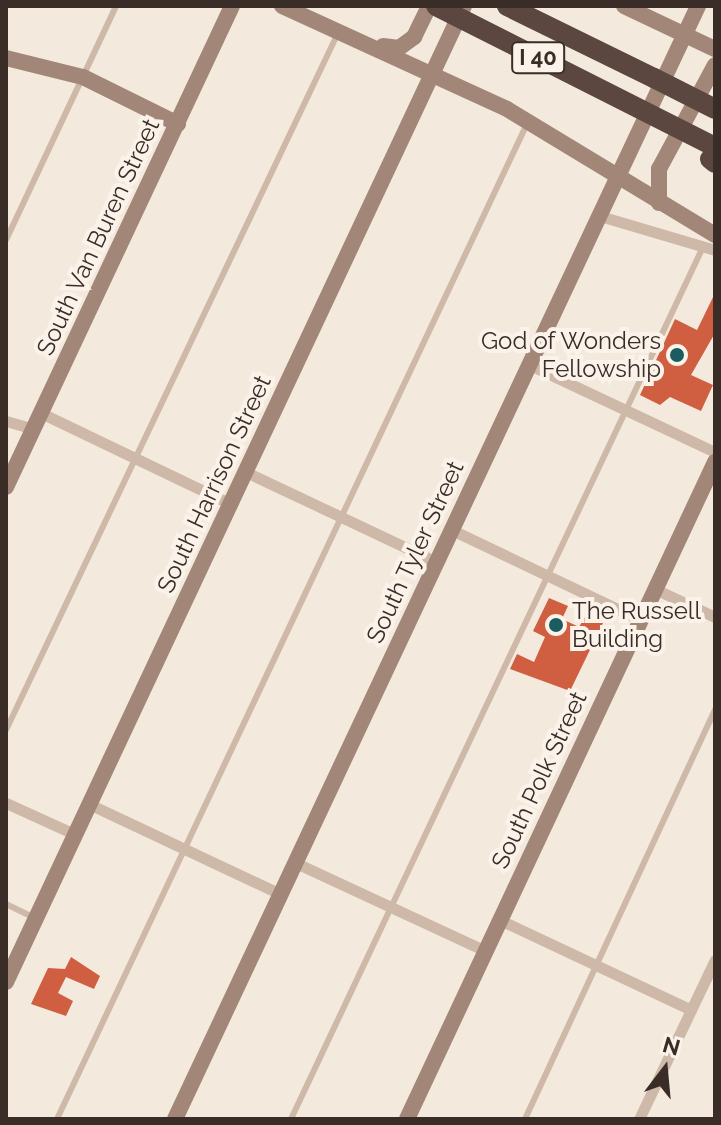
<!DOCTYPE html>
<style>
body{margin:0}
#map{position:relative;width:721px;height:1125px;overflow:hidden;background:#f4e9dd;font-family:Raleway,sans-serif}
div>[style]{position:absolute}
[style*='--x']{left:calc(var(--x)*1px);top:calc(var(--y)*1px);width:calc(var(--w)*1px);rotate:calc(var(--a)*1deg)}
.building>*{inset:0;background:#cf5f40}
.lane>*{height:6px;margin:-3px;padding:0 3px;transform-origin:3px;border-radius:3px;background:#ceb8a7}
.street>*{height:11px;margin:-5.5px;padding:0 5.5px;transform-origin:5.5px;border-radius:5.5px;background:#ceb8a7}
.secondary>*{height:16px;margin:-8px;padding:0 8px;transform-origin:8px;border-radius:8px;background:#a28678}
.highway>*{height:20px;margin:-10px;padding:0 10px;transform-origin:10px;border-radius:10px;background:#5b473f}
.highway-bridge>*{height:20px;margin:-10px;padding:0 10px;transform-origin:10px;border-radius:10px;background:#5b473f}
.dots>*{width:22px;height:22px;translate:-50% -50%;box-sizing:border-box;border:4px solid #fbf3ea;border-radius:50%}
span{translate:-50% -50%;white-space:nowrap;text-align:center;line-height:1.15;-webkit-text-stroke:8px #fbf3ea;paint-order:stroke}
.shield-label span{padding:2px 6px;background:#fbf3ea;border:2px solid;border-radius:6px;-webkit-text-stroke-width:0}
.shield-label{font-size:22px;color:#3a2d28;font-weight:700}
.street-label{font-size:24px;color:#3a2d28}
.poi-label{font-size:24px;color:#3a2d28}
.right{translate:-100% -50%;text-align:right}
.left{translate:0 -50%;text-align:left}
.frame{position:absolute;inset:0;border:8px solid #3a2d28;pointer-events:none}
.north{position:absolute;left:625px;top:1029px;width:80px;height:80px;-webkit-text-stroke:6px #fbf3ea;paint-order:stroke;rotate:16deg;font-size:22px;font-weight:700;line-height:32px;text-align:center;color:#3a2d28}
.north::after{content:'';display:block;margin:auto;width:28px;height:36px;background:#3a2d28;clip-path:polygon(50% 0,100% 100%,50% 72%,0 100%)}
</style>
<div id="map">
<div class="building">
<i style="clip-path:polygon(715px 293px,715px 333px,691px 375px,713px 385px,701px 411px,670px 397px,660px 405px,640px 395px,675px 319px,697px 330px)"></i>
<i style="clip-path:polygon(549px 598px,568px 606px,562px 619px,579px 627px,586px 615px,603px 623px,570px 691px,510px 669px,517px 654px,534px 662px,545px 637px,533px 631px)"></i>
<i style="clip-path:polygon(71px 957px,100px 976px,94px 989px,66px 977px,58px 993px,73px 1001px,66px 1016px,31px 1004px,48px 968px,65px 969px)"></i>
</div>
<div class="lane">
<i style="--x:6;--y:240;--w:259;--a:-64.8"></i>
<i style="--x:6;--y:730;--w:772;--a:-64.53"></i>
<i style="--x:6;--y:904;--w:32;--a:26"></i>
<i style="--x:57;--y:1119;--w:1100;--a:-64.72"></i>
<i style="--x:291;--y:1119;--w:964;--a:-64.71"></i>
<i style="--x:525;--y:1119;--w:451;--a:-65.1"></i>
</div>
<div class="street">
<i style="--x:600;--y:216;--w:120;--a:16.5"></i>
<i style="--x:530;--y:365;--w:204;--a:25.2"></i>
<i style="--x:41;--y:413;--w:211;--a:25.6"></i>
<i style="--x:6;--y:421;--w:29;--a:16"></i>
<i style="--x:246;--y:472;--w:210;--a:25.3"></i>
<i style="--x:452;--y:530;--w:209;--a:25.5"></i>
<i style="--x:655;--y:589;--w:66;--a:25"></i>
<i style="--x:6;--y:803;--w:75;--a:24.5"></i>
<i style="--x:89;--y:804;--w:211;--a:25.2"></i>
<i style="--x:296;--y:863;--w:209;--a:24.9"></i>
<i style="--x:500;--y:920;--w:211;--a:25.2"></i>
<i style="--x:639;--y:1119;--w:176;--a:-64.5"></i>
</div>
<div class="secondary">
<i style="--x:282;--y:6;--w:247;--a:24.6"></i>
<i style="--x:507;--y:109;--w:243;--a:31.2"></i>
<i style="--x:624;--y:6;--w:101;--a:25.3"></i>
<i style="--x:383;--y:46;--w:16;--a:7"></i>
<i style="--x:399;--y:48;--w:19;--a:-36"></i>
<i style="--x:414;--y:37;--w:34;--a:-64"></i>
<i style="--x:6;--y:58;--w:79;--a:13.9"></i>
<i style="--x:83;--y:77;--w:106;--a:26.3"></i>
<i style="--x:659;--y:203;--w:34;--a:-90"></i>
<i style="--x:659;--y:169;--w:118;--a:-61.7"></i>
<i style="--x:6;--y:487;--w:531;--a:-64.83"></i>
<i style="--x:6;--y:982;--w:1078;--a:-64.86"></i>
<i style="--x:175;--y:1119;--w:1230;--a:-64.83"></i>
<i style="--x:407;--y:1119;--w:726;--a:-64.88"></i>
</div>
<div class="highway">
<i style="--x:507;--y:6;--w:164;--a:26.1"></i>
<i style="--x:710;--y:159;--w:6;--a:39"></i>
</div>
<div class="highway-bridge">
<i style="--x:436;--y:6;--w:313;--a:26.8"></i>
<i style="--x:654;--y:78;--w:68;--a:26.9"></i>
</div>
<div class="dots">
<i style="left:677px;top:355px;background:#1a5c5f"></i>
<i style="left:556px;top:625px;background:#1a5c5f"></i>
</div>
<div class="shield-label">
<span style="left:538px;top:58px">I 40</span>
</div>
<div class="street-label">
<span style="left:98px;top:237px;rotate:-65deg">South Van Buren Street</span>
<span style="left:214px;top:484px;rotate:-65deg">South Harrison Street</span>
<span style="left:415px;top:552px;rotate:-65deg">South Tyler Street</span>
<span style="left:539px;top:780px;rotate:-65deg">South Polk Street</span>
</div>
<div class="poi-label">
<span class="right" style="left:661px;top:355px">God of Wonders<br>Fellowship</span>
<span class="left" style="left:572px;top:625px">The Russell<br>Building</span>
</div>
<div class="frame"></div>
<div class="north">N</div>
</div>
